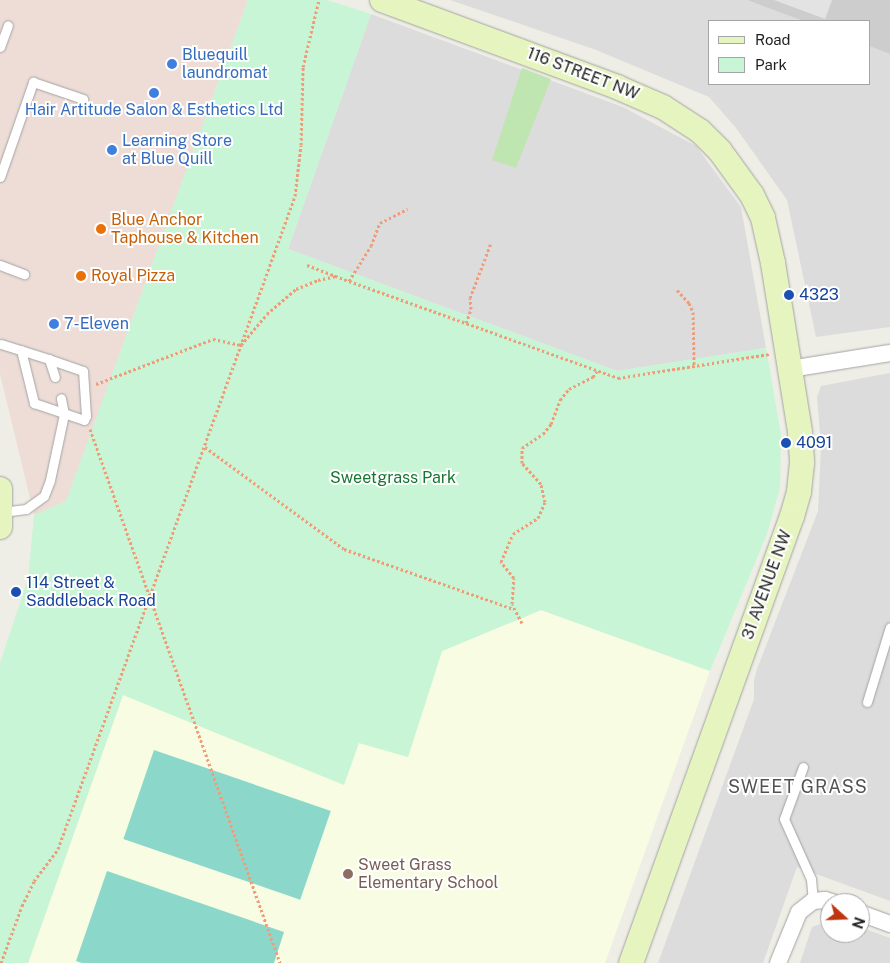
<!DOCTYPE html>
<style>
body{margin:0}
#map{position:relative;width:890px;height:963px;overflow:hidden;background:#efeee6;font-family:"Public Sans",sans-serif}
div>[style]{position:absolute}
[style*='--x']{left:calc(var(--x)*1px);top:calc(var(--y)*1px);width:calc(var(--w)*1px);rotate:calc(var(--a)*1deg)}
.residential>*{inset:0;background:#dddcdc}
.commercial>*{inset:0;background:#eeddd7}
.education>*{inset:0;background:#f7fce2}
.religious>*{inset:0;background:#cdcdcd}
.grass>*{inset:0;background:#bfe5b0}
.park>*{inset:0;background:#c7f5d5}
.pitch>*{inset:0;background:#8bd8ca;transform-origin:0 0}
.parking>*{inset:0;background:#e3e3e3}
.path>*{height:3px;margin-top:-1.5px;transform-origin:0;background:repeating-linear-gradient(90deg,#ef9d78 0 2.5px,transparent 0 5px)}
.roads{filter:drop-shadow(0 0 1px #a3a3a3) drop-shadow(0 0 1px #a3a3a3)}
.lane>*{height:9px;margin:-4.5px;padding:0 4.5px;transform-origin:4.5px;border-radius:4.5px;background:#fff}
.street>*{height:16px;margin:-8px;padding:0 8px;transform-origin:8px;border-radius:8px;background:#fff}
.secondary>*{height:24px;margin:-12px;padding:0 12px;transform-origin:12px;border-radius:12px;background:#e6f5bf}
.dots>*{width:14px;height:14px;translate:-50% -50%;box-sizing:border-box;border:2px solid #fff;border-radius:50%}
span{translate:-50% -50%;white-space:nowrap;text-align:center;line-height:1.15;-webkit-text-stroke:4px #fff;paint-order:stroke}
.shop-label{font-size:16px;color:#366cbe}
.left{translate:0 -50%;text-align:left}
.street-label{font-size:16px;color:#1f1f1f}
.food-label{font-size:16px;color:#c56008}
.transit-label{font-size:16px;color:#164399}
.park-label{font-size:16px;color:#157631}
.education-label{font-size:16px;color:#785e54}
.neighbourhood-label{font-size:18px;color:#525252;letter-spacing:1px}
.legend{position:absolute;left:708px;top:20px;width:162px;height:65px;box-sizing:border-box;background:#fff;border:1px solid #a5a5a5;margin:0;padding:6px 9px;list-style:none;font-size:15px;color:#1f1f1f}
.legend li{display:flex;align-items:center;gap:10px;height:25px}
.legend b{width:25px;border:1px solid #a5a5a5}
.north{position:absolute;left:820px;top:893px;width:50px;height:50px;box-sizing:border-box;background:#fff;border:1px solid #a5a5a5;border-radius:50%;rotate:110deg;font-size:14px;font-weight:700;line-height:20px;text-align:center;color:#1f1f1f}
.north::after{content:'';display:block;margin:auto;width:18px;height:22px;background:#be3510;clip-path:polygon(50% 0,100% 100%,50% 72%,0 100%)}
</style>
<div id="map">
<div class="residential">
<i style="clip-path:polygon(450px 0,747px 0,803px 21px,709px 21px,709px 84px,869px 84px,869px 46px,890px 54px,890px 327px,816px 337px,787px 200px,736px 128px,709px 97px,596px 50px)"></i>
<i style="clip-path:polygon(371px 14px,623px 107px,696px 146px,741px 207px,766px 348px,617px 371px,288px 249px)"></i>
<i style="clip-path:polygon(890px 373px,890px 901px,797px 867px,763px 963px,658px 963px,754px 699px,754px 680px,757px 669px,818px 511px,821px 446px,817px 397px,821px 386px)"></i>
<i style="clip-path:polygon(830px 920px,830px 933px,860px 933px,860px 927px,890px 938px,890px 963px,800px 963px,812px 927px)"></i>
</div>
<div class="commercial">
<i style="clip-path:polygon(0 0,248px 0,66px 502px,34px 515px,0 374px)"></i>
</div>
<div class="education">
<i style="clip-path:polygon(541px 610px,710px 671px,605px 963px,28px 963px,123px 695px,359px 743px,408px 757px,442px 651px)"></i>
</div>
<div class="religious">
<i style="clip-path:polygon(747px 0,890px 0,890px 54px,869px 46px,869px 21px,803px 21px)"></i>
</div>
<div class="grass">
<i style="clip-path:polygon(522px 68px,551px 79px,516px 168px,492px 160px)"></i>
</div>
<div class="park">
<i style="clip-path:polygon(248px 0,327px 0,371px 14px,288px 249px,617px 371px,766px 348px,781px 435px,780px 488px,767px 534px,710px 671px,541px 610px,442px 651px,408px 757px,359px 743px,344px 785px,123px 695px,28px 963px,0 963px,0 663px,28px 579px,34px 515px,66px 501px)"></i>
</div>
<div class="pitch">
<i style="left:154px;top:750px;width:187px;height:94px;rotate:19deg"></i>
<i style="clip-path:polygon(107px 871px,284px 932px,274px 963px,82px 963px,76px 961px)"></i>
</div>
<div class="parking">
<i style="clip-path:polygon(774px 0,832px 0,825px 19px)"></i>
</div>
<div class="path">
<i style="--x:307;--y:265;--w:45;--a:20.9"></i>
<i style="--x:349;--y:281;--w:41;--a:-57.8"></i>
<i style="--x:371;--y:246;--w:25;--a:-69"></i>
<i style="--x:380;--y:223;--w:31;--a:-27"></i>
<i style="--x:349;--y:281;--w:286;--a:19.8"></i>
<i style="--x:618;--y:378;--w:154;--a:-9"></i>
<i style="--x:677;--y:290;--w:18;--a:47"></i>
<i style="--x:689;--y:303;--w:10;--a:66"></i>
<i style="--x:693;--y:312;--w:54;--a:88.9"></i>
<i style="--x:466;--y:323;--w:15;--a:-70"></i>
<i style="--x:471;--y:309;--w:11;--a:-95"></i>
<i style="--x:470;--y:298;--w:59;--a:-69.1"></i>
<i style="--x:96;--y:384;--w:125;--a:-21"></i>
<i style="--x:213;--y:339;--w:29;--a:12"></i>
<i style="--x:241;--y:345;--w:40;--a:-50"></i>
<i style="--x:267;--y:314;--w:38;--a:-41"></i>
<i style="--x:296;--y:289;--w:24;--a:-22"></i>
<i style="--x:318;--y:280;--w:19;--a:-12"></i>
<i style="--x:90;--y:429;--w:567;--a:70.41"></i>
<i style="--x:205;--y:447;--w:172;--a:36.3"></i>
<i style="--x:344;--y:549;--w:179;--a:19.5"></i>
<i style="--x:522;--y:623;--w:21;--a:-118"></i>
<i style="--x:512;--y:604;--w:26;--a:-86"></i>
<i style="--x:514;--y:578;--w:21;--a:-129"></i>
<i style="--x:501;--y:562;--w:30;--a:-67"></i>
<i style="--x:513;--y:534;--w:30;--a:-33"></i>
<i style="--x:538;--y:518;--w:17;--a:-66"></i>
<i style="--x:545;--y:502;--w:18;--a:-103"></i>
<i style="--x:541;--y:484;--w:28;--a:-132"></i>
<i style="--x:522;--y:463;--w:15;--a:-90"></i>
<i style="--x:522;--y:448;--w:25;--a:-34"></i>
<i style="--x:543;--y:434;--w:13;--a:-51"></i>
<i style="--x:551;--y:424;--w:26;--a:-69"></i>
<i style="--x:560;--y:400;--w:14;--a:-51"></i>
<i style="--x:569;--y:389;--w:27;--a:-27"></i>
<i style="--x:593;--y:377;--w:7;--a:-56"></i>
<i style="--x:1;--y:963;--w:61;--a:-69.8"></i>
<i style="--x:22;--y:906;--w:28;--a:-64"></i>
<i style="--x:34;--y:881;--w:40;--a:-53"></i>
<i style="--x:58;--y:849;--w:695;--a:-70.05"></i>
<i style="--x:295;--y:196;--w:51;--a:-83.3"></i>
<i style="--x:301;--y:145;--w:78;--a:-88.5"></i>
<i style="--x:303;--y:67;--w:69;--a:-76.6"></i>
</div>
<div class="roads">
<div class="lane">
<i style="--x:0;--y:47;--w:23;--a:-70"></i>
<i style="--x:0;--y:177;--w:101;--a:-70.8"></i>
<i style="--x:33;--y:82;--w:53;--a:18.8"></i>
<i style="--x:0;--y:265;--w:26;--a:21"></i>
<i style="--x:1;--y:344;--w:50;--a:17.4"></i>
<i style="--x:49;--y:359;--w:19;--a:72"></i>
<i style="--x:21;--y:350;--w:55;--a:76.2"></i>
<i style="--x:34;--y:403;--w:53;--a:18.8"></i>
<i style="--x:84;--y:420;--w:4;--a:-63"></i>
<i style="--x:86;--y:416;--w:45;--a:-93.8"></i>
<i style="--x:83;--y:371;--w:36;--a:-161"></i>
<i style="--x:2;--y:512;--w:24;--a:-7"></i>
<i style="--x:26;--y:509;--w:22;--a:-36"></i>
<i style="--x:44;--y:496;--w:17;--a:-69"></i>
<i style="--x:50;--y:480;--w:67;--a:-78"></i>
<i style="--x:64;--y:414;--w:16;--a:-101"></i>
<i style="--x:867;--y:702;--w:78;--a:-73"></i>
<i style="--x:803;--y:767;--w:55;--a:110.1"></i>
<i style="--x:784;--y:819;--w:66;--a:65.8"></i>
<i style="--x:811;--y:879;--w:22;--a:85"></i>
</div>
<div class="street">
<i style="--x:790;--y:369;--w:101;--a:-9.1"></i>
<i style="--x:860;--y:913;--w:32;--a:20"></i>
<i style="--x:778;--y:963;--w:55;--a:-67.6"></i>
<i style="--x:799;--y:912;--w:18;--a:-38"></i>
<i style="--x:813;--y:901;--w:12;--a:-5"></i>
<i style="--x:825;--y:900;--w:10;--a:17"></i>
</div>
<div class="secondary">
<i style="--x:382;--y:0;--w:251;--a:20.3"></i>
<i style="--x:617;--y:87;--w:50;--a:23.5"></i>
<i style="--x:663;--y:107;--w:44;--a:33"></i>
<i style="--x:700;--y:131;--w:28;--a:45"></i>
<i style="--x:720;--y:151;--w:54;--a:54"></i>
<i style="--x:752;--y:195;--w:25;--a:64"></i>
<i style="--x:763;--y:218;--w:46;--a:77.5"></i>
<i style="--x:773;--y:263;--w:171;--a:80.9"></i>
<i style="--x:800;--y:432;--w:31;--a:86"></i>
<i style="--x:802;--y:463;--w:29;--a:96"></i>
<i style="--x:799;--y:492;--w:25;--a:106"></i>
<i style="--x:792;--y:516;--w:475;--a:109.8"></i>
<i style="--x:0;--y:489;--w:38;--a:90"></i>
</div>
</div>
<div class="dots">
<i style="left:172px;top:64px;background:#3f7fe0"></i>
<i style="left:154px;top:93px;background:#3f7fe0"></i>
<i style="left:112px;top:150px;background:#3f7fe0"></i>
<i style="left:101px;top:229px;background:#e8710a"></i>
<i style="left:81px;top:276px;background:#e8710a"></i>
<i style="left:789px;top:295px;background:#1a4fb4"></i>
<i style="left:54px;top:324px;background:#3f7fe0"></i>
<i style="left:786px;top:443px;background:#1a4fb4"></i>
<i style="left:16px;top:592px;background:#1a4fb4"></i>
<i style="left:348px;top:874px;background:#8d6e63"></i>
</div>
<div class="shop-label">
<span class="left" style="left:182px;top:64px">Bluequill<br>laundromat</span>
<span style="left:154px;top:110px">Hair Artitude Salon &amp; Esthetics Ltd</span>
<span class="left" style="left:122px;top:150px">Learning Store<br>at Blue Quill</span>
<span class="left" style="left:64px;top:324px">7-Eleven</span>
</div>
<div class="street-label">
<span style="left:583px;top:74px;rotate:21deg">116 STREET NW</span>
<span style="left:767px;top:585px;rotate:-70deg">31 AVENUE NW</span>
</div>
<div class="food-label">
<span class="left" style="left:111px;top:229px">Blue Anchor<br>Taphouse &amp; Kitchen</span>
<span class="left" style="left:91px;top:276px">Royal Pizza</span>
</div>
<div class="transit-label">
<span class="left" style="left:799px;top:295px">4323</span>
<span class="left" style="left:796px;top:443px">4091</span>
<span class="left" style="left:26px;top:592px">114 Street &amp;<br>Saddleback Road</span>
</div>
<div class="park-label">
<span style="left:393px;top:478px">Sweetgrass Park</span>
</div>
<div class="education-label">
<span class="left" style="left:358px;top:874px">Sweet Grass<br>Elementary School</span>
</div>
<div class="neighbourhood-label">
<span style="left:798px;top:787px">SWEET GRASS</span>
</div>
<ul class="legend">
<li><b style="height:6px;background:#e6f5bf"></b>Road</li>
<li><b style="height:14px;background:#c7f5d5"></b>Park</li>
</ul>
<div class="north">N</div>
</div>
